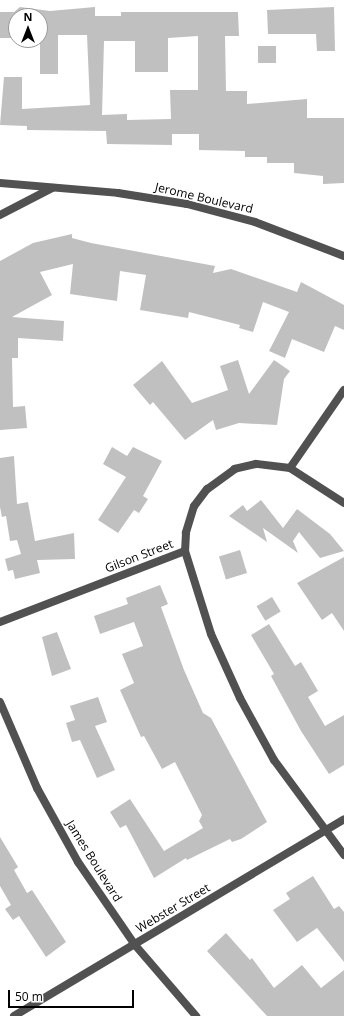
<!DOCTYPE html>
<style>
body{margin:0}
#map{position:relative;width:344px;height:1016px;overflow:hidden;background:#fff;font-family:"Open Sans",sans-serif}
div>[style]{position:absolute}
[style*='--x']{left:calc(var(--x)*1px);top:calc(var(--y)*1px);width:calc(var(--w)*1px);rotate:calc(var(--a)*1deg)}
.building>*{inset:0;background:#c0c0c0;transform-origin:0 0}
.street>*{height:8px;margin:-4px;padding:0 4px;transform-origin:4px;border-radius:4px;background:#515151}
span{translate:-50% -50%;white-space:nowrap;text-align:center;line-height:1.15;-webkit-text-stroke:3px #fff;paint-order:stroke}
.street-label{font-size:12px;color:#000}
.north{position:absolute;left:8px;top:8px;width:40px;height:40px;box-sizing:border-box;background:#fff;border:1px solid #999;border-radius:50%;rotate:0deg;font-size:11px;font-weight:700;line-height:16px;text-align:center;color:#000}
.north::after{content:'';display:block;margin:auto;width:14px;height:18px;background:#000;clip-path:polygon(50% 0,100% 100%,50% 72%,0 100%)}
.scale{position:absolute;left:8px;top:990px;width:126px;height:18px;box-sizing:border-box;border:2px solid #000;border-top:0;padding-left:5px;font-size:12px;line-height:14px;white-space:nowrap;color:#000;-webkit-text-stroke:3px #fff;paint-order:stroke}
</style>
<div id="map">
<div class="building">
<i style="clip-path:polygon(evenodd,20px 7px,50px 11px,95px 7px,95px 16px,121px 16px,121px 12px,238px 12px,239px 36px,225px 36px,226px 91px,247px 91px,247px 104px,307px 99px,307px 118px,344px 118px,344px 183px,323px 184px,323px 176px,294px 173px,294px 163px,267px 163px,267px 157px,245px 157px,245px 151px,199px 150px,199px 134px,172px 134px,172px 145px,107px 144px,106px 131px,27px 130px,27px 126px,0 125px,4px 77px,22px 77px,22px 109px,90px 105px,87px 35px,58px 35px,58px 74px,40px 74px,40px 16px,16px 16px,16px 38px,0 38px,0 12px,14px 12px,20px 7px,198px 36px,198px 90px,170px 90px,171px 119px,127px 120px,127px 114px,102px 115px,104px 41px,135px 41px,135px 72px,168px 72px,168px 38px,198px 36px)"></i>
<i style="clip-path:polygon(334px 7px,335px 51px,317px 51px,316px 34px,268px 34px,267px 10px)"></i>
<i style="left:258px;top:46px;width:18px;height:17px"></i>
<i style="clip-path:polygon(72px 234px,72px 238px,91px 243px,215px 266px,213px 273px,231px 269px,297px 292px,301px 282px,344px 305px,344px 330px,335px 326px,324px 352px,292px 339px,285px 358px,269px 351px,289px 312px,263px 302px,253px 332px,239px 328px,240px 325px,189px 312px,188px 318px,140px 310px,146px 275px,120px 271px,117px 301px,70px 294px,73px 264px,40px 272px,52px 295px,12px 317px,64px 321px,63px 341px,18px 338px,18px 358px,12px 358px,13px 407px,25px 406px,27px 428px,0 430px,0 261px,33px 243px)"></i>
<i style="clip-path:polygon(238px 360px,249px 394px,274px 360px,290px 371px,284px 379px,277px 425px,239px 423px,216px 430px,213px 420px,185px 440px,153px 402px,150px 405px,133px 385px,162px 361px,192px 403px,228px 390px,220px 366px)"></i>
<i style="clip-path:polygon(112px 447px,127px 456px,133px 447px,162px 461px,143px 496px,148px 499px,139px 513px,134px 510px,118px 533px,98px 520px,126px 477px,103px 464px)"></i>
<i style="clip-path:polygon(14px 456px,17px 504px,28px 502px,35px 541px,74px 533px,75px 559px,37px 560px,40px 573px,15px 579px,13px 570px,8px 571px,5px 559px,21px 554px,17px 540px,10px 541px,6px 516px,2px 517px,0 507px,0 458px)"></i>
<i style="clip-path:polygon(261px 500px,283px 528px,297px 509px,330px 534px,344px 551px,320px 558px,299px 532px,293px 541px,298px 553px,263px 528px,267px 542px,229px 516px,243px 505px,247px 511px)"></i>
<i style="left:240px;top:550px;width:24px;height:22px;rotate:73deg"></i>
<i style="clip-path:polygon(344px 557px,344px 631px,332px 613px,322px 620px,297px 583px)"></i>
<i style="clip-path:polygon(160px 585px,168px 604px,161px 607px,184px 670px,203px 713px,211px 718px,267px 822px,241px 839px,232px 842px,230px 839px,187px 860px,186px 858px,154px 878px,126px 825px,120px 828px,110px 812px,130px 799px,164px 851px,203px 828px,199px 821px,202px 815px,175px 762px,162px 769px,144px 736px,141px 737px,120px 690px,134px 683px,122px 654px,143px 646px,134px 622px,100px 634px,94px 616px,128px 604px,126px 598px)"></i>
<i style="left:272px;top:597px;width:17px;height:18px;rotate:59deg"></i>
<i style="clip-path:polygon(269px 624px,295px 666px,301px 662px,318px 691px,308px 697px,325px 726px,344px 715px,344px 765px,329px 774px,301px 731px,271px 676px,274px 674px,251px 635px)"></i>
<i style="clip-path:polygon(57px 632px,71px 669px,52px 676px,42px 637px)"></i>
<i style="clip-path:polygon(98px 697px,107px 722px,95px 726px,115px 770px,97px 778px,80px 740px,72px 742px,66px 723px,75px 720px,70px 706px)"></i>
<i style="clip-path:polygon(0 837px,18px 867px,14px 870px,27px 893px,32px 890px,66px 942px,46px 957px,19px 916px,13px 920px,5px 909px,11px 905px,0 886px)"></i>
<i style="clip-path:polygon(313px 876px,334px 909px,339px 906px,344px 912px,344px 962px,317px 928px,297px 942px,273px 910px,290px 899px,286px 893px)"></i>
<i style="clip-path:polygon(226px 933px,250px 960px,252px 958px,274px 988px,302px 965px,321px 988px,344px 970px,344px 1016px,267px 1016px,207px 951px)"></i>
</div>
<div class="street">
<i style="--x:0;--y:183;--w:118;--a:4.8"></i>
<i style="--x:118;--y:193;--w:70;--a:9.1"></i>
<i style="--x:187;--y:204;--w:70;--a:14.8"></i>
<i style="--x:255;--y:222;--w:95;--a:20.9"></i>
<i style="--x:0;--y:215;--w:59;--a:-27.4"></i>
<i style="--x:290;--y:468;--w:95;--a:-55.3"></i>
<i style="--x:344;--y:503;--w:64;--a:-147.1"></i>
<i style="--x:290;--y:468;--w:34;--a:-173"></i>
<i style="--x:256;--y:464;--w:22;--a:167"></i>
<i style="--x:235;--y:469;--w:34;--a:144"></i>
<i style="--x:207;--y:489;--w:21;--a:127"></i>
<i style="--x:194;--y:506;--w:28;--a:107"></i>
<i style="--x:186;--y:533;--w:18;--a:93"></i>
<i style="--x:185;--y:551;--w:87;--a:72.6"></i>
<i style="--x:211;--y:634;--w:70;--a:65.6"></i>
<i style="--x:240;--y:698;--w:71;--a:61.3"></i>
<i style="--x:274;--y:760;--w:118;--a:53.6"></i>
<i style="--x:0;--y:622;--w:198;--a:-21"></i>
<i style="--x:0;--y:702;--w:94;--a:66.7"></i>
<i style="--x:37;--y:788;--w:85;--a:61"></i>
<i style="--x:78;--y:862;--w:101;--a:55.5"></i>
<i style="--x:135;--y:945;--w:94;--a:49.3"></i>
<i style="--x:14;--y:1016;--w:384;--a:-30.8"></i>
</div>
<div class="street-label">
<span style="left:204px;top:198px;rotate:13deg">Jerome Boulevard</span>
<span style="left:139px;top:556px;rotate:-21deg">Gilson Street</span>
<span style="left:94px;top:861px;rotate:58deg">James Boulevard</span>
<span style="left:173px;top:908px;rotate:-31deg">Webster Street</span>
</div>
<div class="north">N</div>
<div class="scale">50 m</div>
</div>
